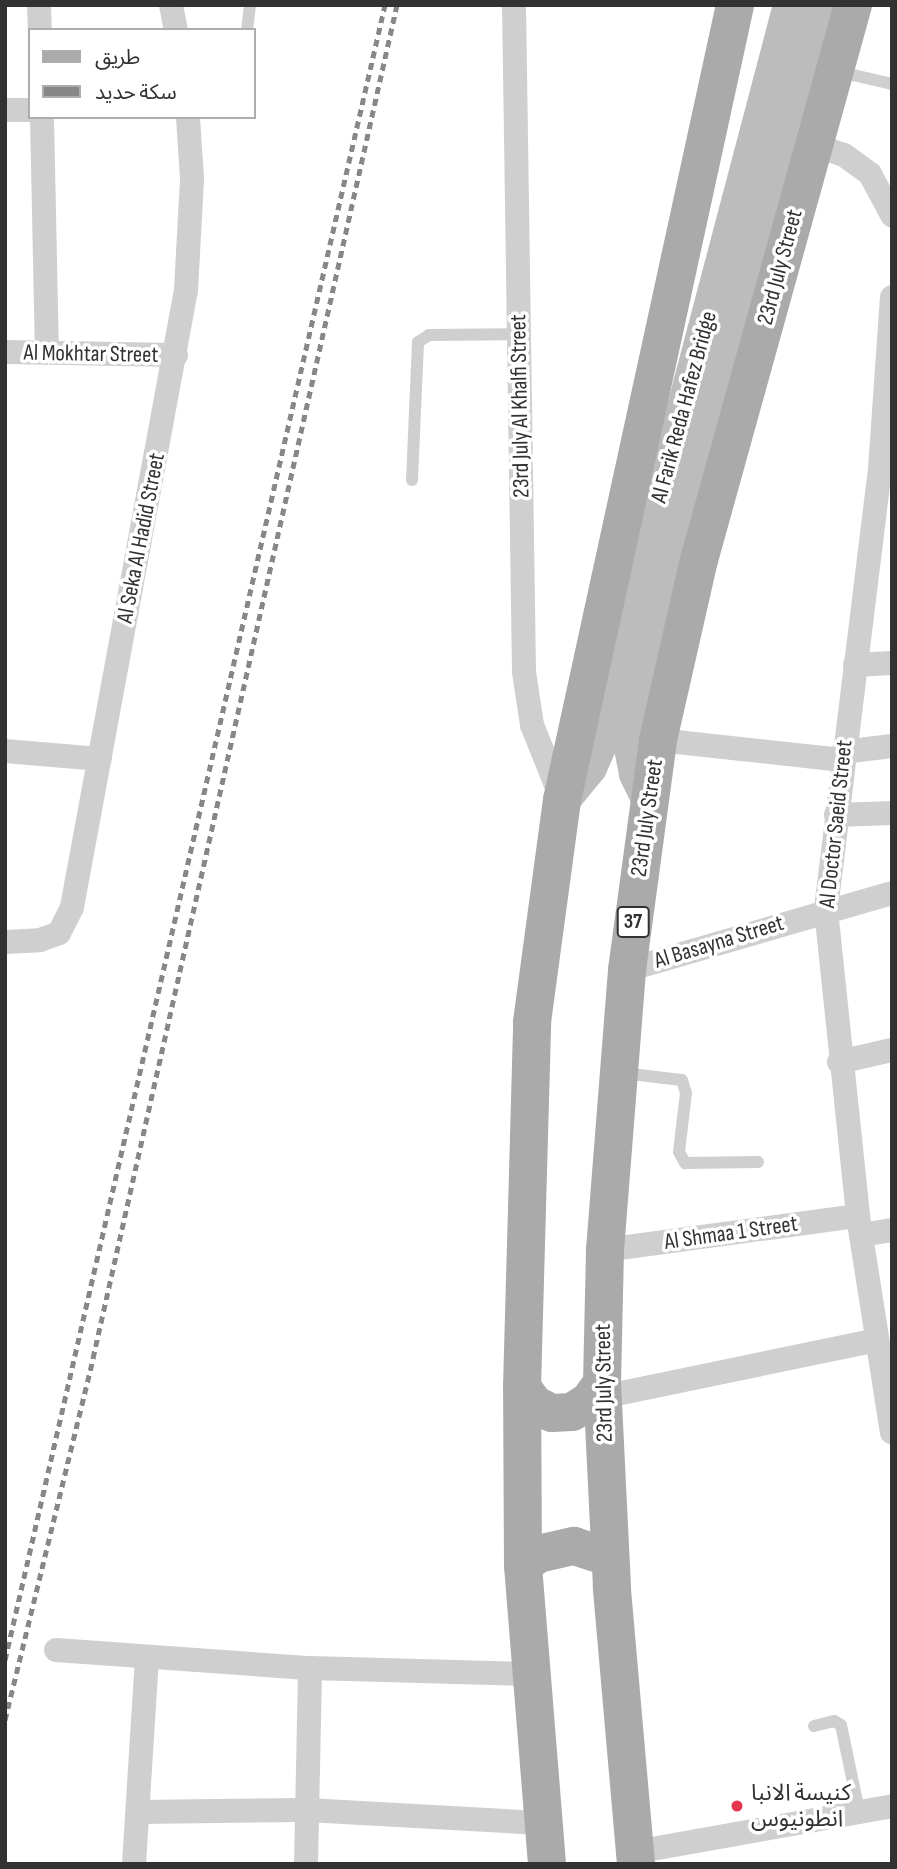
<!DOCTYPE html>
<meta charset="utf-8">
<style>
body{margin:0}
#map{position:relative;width:897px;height:1869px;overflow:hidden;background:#fff;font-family:"Sofia Sans Condensed","Noto Sans Arabic",sans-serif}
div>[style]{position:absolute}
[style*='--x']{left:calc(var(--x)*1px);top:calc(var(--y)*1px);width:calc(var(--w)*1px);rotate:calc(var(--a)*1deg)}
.lane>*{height:12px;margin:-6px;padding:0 6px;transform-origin:6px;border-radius:6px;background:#cfcfcf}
.street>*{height:24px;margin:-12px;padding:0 12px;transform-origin:12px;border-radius:12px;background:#cfcfcf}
.secondary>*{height:35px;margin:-17.5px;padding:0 17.5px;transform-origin:17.5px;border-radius:17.5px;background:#bcbcbc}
.primary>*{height:38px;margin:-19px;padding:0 19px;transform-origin:19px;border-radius:19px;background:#aaa}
.rail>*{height:5px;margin-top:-2.5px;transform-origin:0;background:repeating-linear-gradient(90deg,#878787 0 7px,transparent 0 12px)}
.dots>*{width:19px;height:19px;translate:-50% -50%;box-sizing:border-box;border:4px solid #fff;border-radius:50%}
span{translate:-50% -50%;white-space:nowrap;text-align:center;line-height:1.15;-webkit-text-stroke:7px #fff;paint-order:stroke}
.shield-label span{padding:2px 5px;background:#fff;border:2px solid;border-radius:5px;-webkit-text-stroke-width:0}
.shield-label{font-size:21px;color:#323232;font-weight:700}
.street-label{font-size:23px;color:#323232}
.poi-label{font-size:23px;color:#323232}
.left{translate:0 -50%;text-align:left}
.frame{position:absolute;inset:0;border:7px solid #323232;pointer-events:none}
.legend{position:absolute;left:28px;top:28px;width:228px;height:91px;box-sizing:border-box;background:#fff;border:2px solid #adadad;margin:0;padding:9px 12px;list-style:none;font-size:21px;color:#323232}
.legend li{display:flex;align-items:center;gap:14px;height:35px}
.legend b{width:35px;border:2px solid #adadad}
</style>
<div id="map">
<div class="lane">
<i style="--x:247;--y:30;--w:25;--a:-83"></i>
<i style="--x:840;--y:72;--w:53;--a:13"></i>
<i style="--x:412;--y:480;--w:138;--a:-87.5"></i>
<i style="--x:418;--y:342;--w:13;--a:-32"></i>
<i style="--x:429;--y:335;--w:90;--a:-0.6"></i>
<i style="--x:622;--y:1073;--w:60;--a:6.7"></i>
<i style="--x:682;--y:1080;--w:14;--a:73"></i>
<i style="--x:686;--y:1093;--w:59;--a:96.8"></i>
<i style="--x:679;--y:1152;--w:13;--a:61"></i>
<i style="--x:685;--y:1163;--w:73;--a:-0.8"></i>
<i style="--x:814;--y:1726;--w:21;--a:-14"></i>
<i style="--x:834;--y:1721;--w:8;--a:30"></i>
<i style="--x:841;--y:1725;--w:88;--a:78.2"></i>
</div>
<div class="street">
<i style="--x:39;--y:5;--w:25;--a:88"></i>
<i style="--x:171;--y:5;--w:25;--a:79"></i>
<i style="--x:514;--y:5;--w:667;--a:89.14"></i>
<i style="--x:524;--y:672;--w:54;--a:81.4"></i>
<i style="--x:532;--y:725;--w:81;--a:68.2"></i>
<i style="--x:5;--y:110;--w:25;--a:0"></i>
<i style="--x:42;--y:117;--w:236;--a:88.8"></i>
<i style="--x:813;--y:144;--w:33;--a:20"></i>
<i style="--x:844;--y:155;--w:32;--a:36"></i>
<i style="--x:870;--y:174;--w:47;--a:61.8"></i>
<i style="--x:892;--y:297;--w:172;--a:94"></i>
<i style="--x:880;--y:469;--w:444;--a:97"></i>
<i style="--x:826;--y:910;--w:308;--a:84"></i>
<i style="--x:858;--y:1216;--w:219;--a:81.1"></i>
<i style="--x:5;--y:352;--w:171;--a:1"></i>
<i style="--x:855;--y:665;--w:37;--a:-3"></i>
<i style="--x:658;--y:740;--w:185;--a:6.2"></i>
<i style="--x:5;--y:751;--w:95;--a:4.8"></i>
<i style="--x:843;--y:752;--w:49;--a:-7"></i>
<i style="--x:836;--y:815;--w:56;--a:-2"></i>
<i style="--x:5;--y:942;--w:35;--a:-3"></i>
<i style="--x:40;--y:940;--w:20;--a:-20"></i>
<i style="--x:59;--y:933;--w:29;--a:-63"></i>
<i style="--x:72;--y:907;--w:627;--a:-79.53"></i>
<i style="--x:186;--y:290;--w:112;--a:-86.9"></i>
<i style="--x:192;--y:178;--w:61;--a:-93.8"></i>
<i style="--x:627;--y:970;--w:276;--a:-16.2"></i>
<i style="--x:839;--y:1062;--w:54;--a:-12.8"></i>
<i style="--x:861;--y:1235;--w:31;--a:-9"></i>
<i style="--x:605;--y:1250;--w:255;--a:-7.7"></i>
<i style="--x:602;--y:1397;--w:281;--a:-11.7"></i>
<i style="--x:56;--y:1650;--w:255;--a:4.1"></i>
<i style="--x:310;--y:1668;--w:221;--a:1.6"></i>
<i style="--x:138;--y:1812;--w:169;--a:-0.7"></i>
<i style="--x:307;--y:1810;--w:236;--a:3.2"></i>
<i style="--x:635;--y:1852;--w:261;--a:-10.1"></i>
<i style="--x:134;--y:1864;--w:206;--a:-86.4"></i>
<i style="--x:306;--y:1864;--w:196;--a:-88.8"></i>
</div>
<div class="secondary">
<i style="--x:562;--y:800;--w:43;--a:-50.7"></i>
<i style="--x:589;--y:767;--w:45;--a:-66.3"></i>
<i style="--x:607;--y:726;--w:168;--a:-77.6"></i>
<i style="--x:643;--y:562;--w:576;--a:-75.22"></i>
<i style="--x:649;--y:800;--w:30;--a:-116"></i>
<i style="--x:636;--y:773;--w:31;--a:-101"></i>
<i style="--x:630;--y:743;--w:29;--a:-84"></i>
<i style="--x:633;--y:714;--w:733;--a:-75.22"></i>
</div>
<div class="primary">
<i style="--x:522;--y:1387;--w:21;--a:55"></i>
<i style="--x:534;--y:1404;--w:20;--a:27"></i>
<i style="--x:552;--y:1413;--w:20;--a:-3"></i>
<i style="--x:572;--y:1412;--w:20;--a:-33"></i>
<i style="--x:589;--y:1401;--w:22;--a:-54"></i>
<i style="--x:523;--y:1565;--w:19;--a:-36"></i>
<i style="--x:538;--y:1554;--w:37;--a:-13"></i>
<i style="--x:574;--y:1546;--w:38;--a:18"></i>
<i style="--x:547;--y:1864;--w:300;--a:-94.6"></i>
<i style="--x:523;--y:1565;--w:178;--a:-90.3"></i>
<i style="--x:522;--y:1387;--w:365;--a:-88.4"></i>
<i style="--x:532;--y:1022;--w:224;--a:-82.3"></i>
<i style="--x:562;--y:800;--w:814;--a:-77.72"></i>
<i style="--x:636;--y:1864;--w:278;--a:-95"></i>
<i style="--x:612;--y:1587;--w:204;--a:-92.8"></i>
<i style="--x:602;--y:1383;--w:133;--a:-88.7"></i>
<i style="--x:605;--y:1250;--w:281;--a:-85.5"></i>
<i style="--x:627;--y:970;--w:232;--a:-82.3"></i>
<i style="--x:658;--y:740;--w:185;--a:-77.2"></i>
<i style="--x:699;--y:560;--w:576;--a:-74.49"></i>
</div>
<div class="rail">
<i style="--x:5;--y:1660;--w:1698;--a:-77.07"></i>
<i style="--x:5;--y:1720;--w:373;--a:-76.3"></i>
<i style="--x:93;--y:1358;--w:1387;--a:-77.34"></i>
</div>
<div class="dots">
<i style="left:737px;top:1806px;background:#e4384e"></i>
</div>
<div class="shield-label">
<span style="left:633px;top:922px">37</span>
</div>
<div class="street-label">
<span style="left:780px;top:267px;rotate:-75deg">23rd July Street</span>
<span style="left:91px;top:354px;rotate:1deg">Al Mokhtar Street</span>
<span style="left:520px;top:406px;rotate:-91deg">23rd July Al Khalfi Street</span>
<span style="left:684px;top:407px;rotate:-75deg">Al Farik Reda Hafez Bridge</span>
<span style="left:141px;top:538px;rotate:-79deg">Al Seka Al Hadid Street</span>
<span style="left:647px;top:818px;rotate:-82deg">23rd July Street</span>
<span style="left:836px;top:824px;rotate:-84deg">Al Doctor Saeid Street</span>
<span style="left:719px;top:942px;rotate:-17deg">Al Basayna Street</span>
<span style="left:731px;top:1233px;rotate:-8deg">Al Shmaa 1 Street</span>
<span style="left:604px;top:1383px;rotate:-91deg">23rd July Street</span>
</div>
<div class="poi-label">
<span class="left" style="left:751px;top:1806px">كنيسة الانبا<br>انطونيوس</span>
</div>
<div class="frame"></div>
<ul class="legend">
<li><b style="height:9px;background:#aaa"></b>طريق</li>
<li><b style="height:9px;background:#878787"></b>سكة حديد</li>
</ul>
</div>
